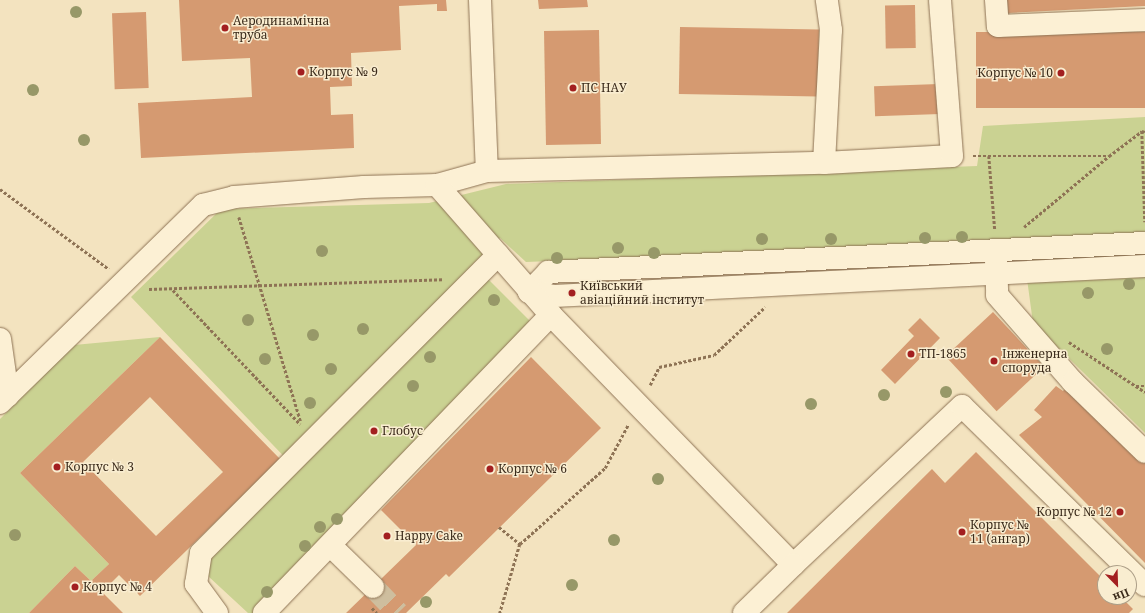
<!DOCTYPE html>
<meta charset="utf-8">
<style>
body{margin:0}
#map{position:relative;width:1145px;height:613px;overflow:hidden;background:#f3e3bf;font-family:"Noto Serif",serif}
div>[style]{position:absolute}
[style*='--x']{left:calc(var(--x)*1px);top:calc(var(--y)*1px);width:calc(var(--w)*1px);rotate:calc(var(--a)*1deg)}
.green>*{inset:0;background:#cad292}
.building>*{inset:0;background:#d59a71;transform-origin:0 0}
.minor-tunnel>*{height:22px;margin-top:-11px;transform-origin:0;background:repeating-linear-gradient(90deg,#cebe9e 0 22px,transparent 0 33px)}
.path>*{height:2.5px;margin-top:-1.25px;transform-origin:0;background:repeating-linear-gradient(90deg,#8e7355 0 3px,transparent 0 5px)}
.roads{filter:drop-shadow(0 0 1px #8e7355) drop-shadow(0 0 1px #8e7355)}
.minor>*{height:22px;margin:-11px;padding:0 11px;transform-origin:11px;border-radius:11px;background:#fcf0d4}
.trees>*{width:12px;height:12px;margin:-6px;border-radius:50%;background:#979868}
.dots>*{width:11px;height:11px;translate:-50% -50%;box-sizing:border-box;border:2px solid #f9edd0;border-radius:50%}
span{translate:-50% -50%;white-space:nowrap;text-align:center;line-height:1.15;-webkit-text-stroke:3px #f9edd0;paint-order:stroke}
.poi-label{font-size:12px;color:#3b2b1b}
.left{translate:0 -50%;text-align:left}
.right{translate:-100% -50%;text-align:right}
.north{position:absolute;left:1097px;top:565px;width:40px;height:40px;box-sizing:border-box;background:#f9edd0;border:1px solid #ad9f88;border-radius:50%;rotate:157deg;font-size:11px;font-weight:700;line-height:16px;text-align:center;color:#3b2b1b}
.north::after{content:'';display:block;margin:auto;width:14px;height:18px;background:#a31f20;clip-path:polygon(50% 0,100% 100%,50% 72%,0 100%)}
</style>
<div id="map">
<div class="green">
<i style="clip-path:polygon(1145px 117px,1145px 433px,1033px 323px,1022px 242px,526px 262px,500px 238px,473px 264px,533px 324px,255px 613px,248px 613px,208px 576px,210px 555px,297px 470px,131px 297px,221px 209px,429px 203px,506px 184px,977px 166px,983px 126px)"></i>
<i style="clip-path:polygon(160px 337px,20px 473px,109px 564px,91px 581px,75px 566px,29px 613px,0 613px,0 419px,74px 345px)"></i>
</div>
<div class="building">
<i style="clip-path:polygon(179px 0,446px 0,447px 11px,437px 11px,437px 4px,399px 6px,401px 50px,351px 53px,352px 86px,330px 87px,331px 115px,353px 114px,354px 148px,141px 158px,138px 103px,252px 97px,250px 58px,182px 61px)"></i>
<i style="clip-path:polygon(538px 0,587px 0,588px 7px,539px 9px)"></i>
<i style="clip-path:polygon(1007px 0,1145px 0,1145px 6px,1008px 13px)"></i>
<i style="left:915px;top:5px;width:43px;height:30px;rotate:89deg"></i>
<i style="left:146px;top:12px;width:76px;height:34px;rotate:88deg"></i>
<i style="left:680px;top:27px;width:139px;height:67px;rotate:1deg"></i>
<i style="left:599px;top:30px;width:114px;height:55px;rotate:89deg"></i>
<i style="left:1145px;top:32px;width:76px;height:169px;rotate:90deg"></i>
<i style="left:939px;top:84px;width:30px;height:65px;rotate:88deg"></i>
<i style="left:993px;top:312px;width:75px;height:65px;rotate:47deg"></i>
<i style="clip-path:polygon(920px 318px,940px 338px,895px 384px,881px 370px,914px 336px,908px 330px)"></i>
<i style="clip-path:polygon(evenodd,160px 337px,280px 459px,140px 596px,119px 575px,102px 592px,123px 613px,29px 613px,75px 566px,91px 581px,109px 564px,20px 473px,160px 337px,150px 397px,223px 472px,156px 536px,83px 462px,150px 397px)"></i>
<i style="clip-path:polygon(531px 357px,601px 428px,449px 577px,446px 574px,406px 613px,346px 613px,416px 545px,381px 510px)"></i>
<i style="clip-path:polygon(1069px 384px,1145px 461px,1145px 563px,1019px 435px,1042px 417px,1034px 410px,1056px 386px,1063px 391px)"></i>
<i style="clip-path:polygon(976px 452px,1105px 581px,1105px 597px,1121px 597px,1133px 609px,1129px 613px,787px 613px,932px 469px,945px 483px)"></i>
</div>
<div class="minor-tunnel">
<i style="--x:373;--y:587;--w:36;--a:46"></i>
</div>
<div class="path">
<i style="--x:1142;--y:131;--w:91;--a:88.1"></i>
<i style="--x:973;--y:156;--w:135;--a:0"></i>
<i style="--x:989;--y:156;--w:74;--a:85.4"></i>
<i style="--x:0;--y:189;--w:135;--a:36.3"></i>
<i style="--x:239;--y:217;--w:215;--a:73.2"></i>
<i style="--x:1024;--y:227;--w:111;--a:-39.9"></i>
<i style="--x:1109;--y:156;--w:41;--a:-37.1"></i>
<i style="--x:1142;--y:131;--w:3;--a:18"></i>
<i style="--x:149;--y:289;--w:294;--a:-1.9"></i>
<i style="--x:173;--y:290;--w:185;--a:46.5"></i>
<i style="--x:1069;--y:342;--w:91;--a:33.3"></i>
<i style="--x:650;--y:385;--w:20;--a:-63"></i>
<i style="--x:659;--y:367;--w:56;--a:-12.3"></i>
<i style="--x:714;--y:355;--w:70;--a:-43.3"></i>
<i style="--x:1136;--y:386;--w:9;--a:0"></i>
<i style="--x:499;--y:527;--w:27;--a:39"></i>
<i style="--x:520;--y:544;--w:72;--a:106.2"></i>
<i style="--x:520;--y:544;--w:114;--a:-41.8"></i>
<i style="--x:605;--y:468;--w:49;--a:-61.9"></i>
<i style="--x:372;--y:608;--w:7;--a:45"></i>
</div>
<div class="roads">
<div class="minor">
<i style="--x:480;--y:0;--w:171;--a:87.7"></i>
<i style="--x:996;--y:0;--w:26;--a:86"></i>
<i style="--x:998;--y:26;--w:147;--a:-2.3"></i>
<i style="--x:824;--y:163;--w:133;--a:-87"></i>
<i style="--x:831;--y:30;--w:30;--a:-98"></i>
<i style="--x:437;--y:185;--w:52;--a:-15.6"></i>
<i style="--x:487;--y:171;--w:337;--a:-1.4"></i>
<i style="--x:824;--y:163;--w:128;--a:-3.1"></i>
<i style="--x:952;--y:156;--w:156;--a:-94.4"></i>
<i style="--x:996;--y:260;--w:35;--a:88"></i>
<i style="--x:997;--y:295;--w:116;--a:48.9"></i>
<i style="--x:1073;--y:382;--w:100;--a:44.2"></i>
<i style="--x:529;--y:292;--w:28;--a:-46"></i>
<i style="--x:548;--y:272;--w:598;--a:-2.78"></i>
<i style="--x:529;--y:292;--w:25;--a:9"></i>
<i style="--x:554;--y:296;--w:592;--a:-2.91"></i>
<i style="--x:0;--y:339;--w:57;--a:81.9"></i>
<i style="--x:0;--y:403;--w:284;--a:-44.3"></i>
<i style="--x:203;--y:205;--w:32;--a:-14"></i>
<i style="--x:234;--y:197;--w:130;--a:-4.4"></i>
<i style="--x:364;--y:187;--w:73;--a:-1.6"></i>
<i style="--x:437;--y:185;--w:173;--a:48.8"></i>
<i style="--x:551;--y:315;--w:348;--a:45.9"></i>
<i style="--x:793;--y:565;--w:232;--a:-43.3"></i>
<i style="--x:962;--y:406;--w:256;--a:44.4"></i>
<i style="--x:330;--y:545;--w:60;--a:44.3"></i>
<i style="--x:217;--y:613;--w:36;--a:-126"></i>
<i style="--x:196;--y:584;--w:31;--a:-81"></i>
<i style="--x:201;--y:553;--w:421;--a:-45.1"></i>
<i style="--x:264;--y:613;--w:414;--a:-46.1"></i>
<i style="--x:744;--y:613;--w:69;--a:-44.4"></i>
</div>
</div>
<div class="trees">
<i style="left:76px;top:12px"></i>
<i style="left:33px;top:90px"></i>
<i style="left:84px;top:140px"></i>
<i style="left:962px;top:237px"></i>
<i style="left:925px;top:238px"></i>
<i style="left:762px;top:239px"></i>
<i style="left:831px;top:239px"></i>
<i style="left:618px;top:248px"></i>
<i style="left:322px;top:251px"></i>
<i style="left:654px;top:253px"></i>
<i style="left:557px;top:258px"></i>
<i style="left:1129px;top:284px"></i>
<i style="left:1088px;top:293px"></i>
<i style="left:494px;top:300px"></i>
<i style="left:248px;top:320px"></i>
<i style="left:363px;top:329px"></i>
<i style="left:313px;top:335px"></i>
<i style="left:1107px;top:349px"></i>
<i style="left:430px;top:357px"></i>
<i style="left:265px;top:359px"></i>
<i style="left:331px;top:369px"></i>
<i style="left:413px;top:386px"></i>
<i style="left:946px;top:392px"></i>
<i style="left:884px;top:395px"></i>
<i style="left:310px;top:403px"></i>
<i style="left:811px;top:404px"></i>
<i style="left:658px;top:479px"></i>
<i style="left:337px;top:519px"></i>
<i style="left:320px;top:527px"></i>
<i style="left:15px;top:535px"></i>
<i style="left:614px;top:540px"></i>
<i style="left:305px;top:546px"></i>
<i style="left:572px;top:585px"></i>
<i style="left:267px;top:592px"></i>
<i style="left:426px;top:602px"></i>
</div>
<div class="dots">
<i style="left:225px;top:28px;background:#a31f20"></i>
<i style="left:301px;top:72px;background:#a31f20"></i>
<i style="left:1061px;top:73px;background:#a31f20"></i>
<i style="left:573px;top:88px;background:#a31f20"></i>
<i style="left:572px;top:293px;background:#a31f20"></i>
<i style="left:911px;top:354px;background:#a31f20"></i>
<i style="left:994px;top:361px;background:#a31f20"></i>
<i style="left:374px;top:431px;background:#a31f20"></i>
<i style="left:57px;top:467px;background:#a31f20"></i>
<i style="left:490px;top:469px;background:#a31f20"></i>
<i style="left:1120px;top:512px;background:#a31f20"></i>
<i style="left:962px;top:532px;background:#a31f20"></i>
<i style="left:387px;top:536px;background:#a31f20"></i>
<i style="left:75px;top:587px;background:#a31f20"></i>
</div>
<div class="poi-label">
<span class="left" style="left:233px;top:28px">Аеродинамічна<br>труба</span>
<span class="left" style="left:309px;top:72px">Корпус № 9</span>
<span class="right" style="left:1053px;top:73px">Корпус № 10</span>
<span class="left" style="left:581px;top:88px">ПС НАУ</span>
<span class="left" style="left:580px;top:293px">Київський<br>авіаційний інститут</span>
<span class="left" style="left:919px;top:354px">ТП-1865</span>
<span class="left" style="left:1002px;top:361px">Інженерна<br>споруда</span>
<span class="left" style="left:382px;top:431px">Глобус</span>
<span class="left" style="left:65px;top:467px">Корпус № 3</span>
<span class="left" style="left:498px;top:469px">Корпус № 6</span>
<span class="right" style="left:1112px;top:512px">Корпус № 12</span>
<span class="left" style="left:970px;top:532px">Корпус №<br>11 (ангар)</span>
<span class="left" style="left:395px;top:536px">Happy Cake</span>
<span class="left" style="left:83px;top:587px">Корпус № 4</span>
</div>
<div class="north">Пн</div>
</div>
